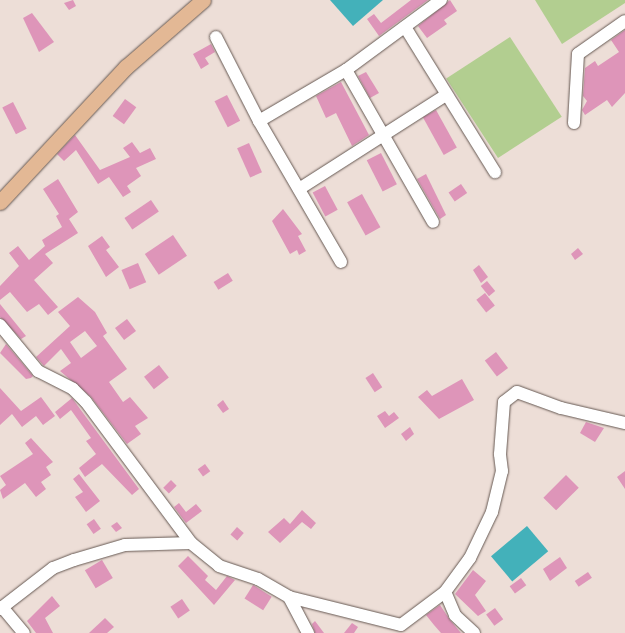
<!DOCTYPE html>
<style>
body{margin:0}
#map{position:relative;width:625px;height:633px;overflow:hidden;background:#edded7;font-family:Rubik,sans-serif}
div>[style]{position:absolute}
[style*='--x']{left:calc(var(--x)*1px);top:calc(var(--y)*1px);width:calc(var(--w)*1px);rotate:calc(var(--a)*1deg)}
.green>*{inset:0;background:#b2ce90;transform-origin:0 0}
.water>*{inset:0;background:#43b1ba;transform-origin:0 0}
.building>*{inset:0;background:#de95b9;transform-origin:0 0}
.roads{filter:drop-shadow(0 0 1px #665953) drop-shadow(0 0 1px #665953)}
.minor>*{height:12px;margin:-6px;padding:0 6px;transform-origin:6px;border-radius:6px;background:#fff}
.major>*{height:15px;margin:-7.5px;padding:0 7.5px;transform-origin:7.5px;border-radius:7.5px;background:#e3b895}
span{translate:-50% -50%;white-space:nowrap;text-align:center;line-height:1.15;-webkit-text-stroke:3px #fff;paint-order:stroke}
</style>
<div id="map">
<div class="green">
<i style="clip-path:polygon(535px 0,625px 0,625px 3px,562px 44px)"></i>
<i style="left:510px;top:37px;width:95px;height:76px;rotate:57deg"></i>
</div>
<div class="water">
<i style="clip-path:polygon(330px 0,383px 0,353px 26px)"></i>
<i style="left:527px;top:526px;width:33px;height:47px;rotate:50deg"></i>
</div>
<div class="building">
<i style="clip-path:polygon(73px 0,76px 6px,69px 10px,64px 3px)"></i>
<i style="clip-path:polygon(411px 0,428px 0,379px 36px,367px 19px,374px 14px,381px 23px)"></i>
<i style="clip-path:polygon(450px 0,457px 11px,444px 20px,447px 24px,427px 38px,418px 26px)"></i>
<i style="clip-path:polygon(32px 13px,54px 42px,39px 52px,23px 18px)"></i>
<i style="clip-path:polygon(625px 30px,625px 93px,612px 107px,607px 100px,585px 115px,582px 110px,587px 101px,583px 96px,585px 68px,595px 61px,598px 66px,619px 52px,611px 40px)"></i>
<i style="clip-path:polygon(211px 44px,215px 52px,205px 58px,209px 64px,201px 69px,193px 54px)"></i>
<i style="clip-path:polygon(366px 72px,379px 93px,370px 98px,358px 76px)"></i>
<i style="clip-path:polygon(341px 82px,369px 135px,352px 146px,336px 113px,326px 118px,316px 96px)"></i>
<i style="left:227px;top:95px;width:29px;height:14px;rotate:63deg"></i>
<i style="left:125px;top:99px;width:14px;height:21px;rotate:36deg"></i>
<i style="left:13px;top:102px;width:30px;height:12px;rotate:63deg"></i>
<i style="left:436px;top:110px;width:43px;height:15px;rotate:61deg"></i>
<i style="clip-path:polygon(75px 135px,100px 170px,130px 157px,123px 148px,132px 142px,140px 153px,150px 148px,156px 159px,136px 168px,141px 176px,127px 186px,131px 192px,123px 197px,109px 177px,98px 184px,76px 150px,64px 161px,57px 154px)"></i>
<i style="left:249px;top:143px;width:32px;height:13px;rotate:66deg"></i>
<i style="left:381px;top:153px;width:35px;height:16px;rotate:63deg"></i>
<i style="clip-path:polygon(426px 174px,446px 215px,440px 219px,417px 179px)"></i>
<i style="clip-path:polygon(58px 179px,78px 212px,69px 219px,78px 233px,45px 254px,53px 263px,34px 280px,58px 307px,48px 315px,39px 304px,27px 312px,10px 292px,0 300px,0 286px,19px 266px,9px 253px,18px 246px,29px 260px,45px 246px,42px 240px,62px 227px,56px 216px,59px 214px,43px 189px)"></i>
<i style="left:461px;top:184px;width:11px;height:15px;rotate:56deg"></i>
<i style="left:325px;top:186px;width:27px;height:14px;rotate:62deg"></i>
<i style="left:362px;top:194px;width:38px;height:17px;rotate:61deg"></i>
<i style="left:151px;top:200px;width:14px;height:32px;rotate:56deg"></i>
<i style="clip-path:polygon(283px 209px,302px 234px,298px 236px,306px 251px,299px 255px,297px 250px,290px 254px,272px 221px)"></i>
<i style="left:173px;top:235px;width:25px;height:34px;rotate:56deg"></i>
<i style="clip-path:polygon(102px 236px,110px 247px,106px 250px,119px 267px,106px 277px,88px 246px)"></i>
<i style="clip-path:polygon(578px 248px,583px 254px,575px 260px,571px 254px)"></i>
<i style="left:138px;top:263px;width:21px;height:18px;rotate:67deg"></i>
<i style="clip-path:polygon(479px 265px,488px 277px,481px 283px,473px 270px)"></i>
<i style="left:228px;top:273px;width:9px;height:17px;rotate:58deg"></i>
<i style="left:487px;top:281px;width:13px;height:8px;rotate:51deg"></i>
<i style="left:485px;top:293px;width:16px;height:11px;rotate:52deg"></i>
<i style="clip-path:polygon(evenodd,78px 297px,95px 312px,107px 333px,103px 336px,127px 369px,109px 382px,123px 402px,130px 397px,148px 418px,135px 426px,141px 434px,127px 444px,91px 397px,60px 371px,71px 363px,61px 349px,44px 366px,36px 357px,70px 326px,58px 312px,78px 297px,85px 331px,97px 346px,81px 358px,70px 342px,85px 331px)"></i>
<i style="clip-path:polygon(0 304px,26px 336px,21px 339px,0 317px)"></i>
<i style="left:127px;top:319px;width:15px;height:15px;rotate:53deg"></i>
<i style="clip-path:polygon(6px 344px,33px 376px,31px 378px,26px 379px,0 353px)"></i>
<i style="left:496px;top:352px;width:20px;height:14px;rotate:53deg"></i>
<i style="left:159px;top:365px;width:16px;height:19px;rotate:52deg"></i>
<i style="left:373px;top:373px;width:17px;height:9px;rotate:57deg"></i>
<i style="clip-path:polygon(462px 379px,474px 400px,439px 419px,418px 397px,427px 390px,432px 396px)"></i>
<i style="clip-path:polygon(0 388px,21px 411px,41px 397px,55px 416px,43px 425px,36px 416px,22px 427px,12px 414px,0 425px)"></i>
<i style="clip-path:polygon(72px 398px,139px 489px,132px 495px,102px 464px,85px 477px,79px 468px,96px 454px,86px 441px,91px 438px,71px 410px,60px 419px,55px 412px)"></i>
<i style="clip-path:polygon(223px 400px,229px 409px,223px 413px,217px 405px)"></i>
<i style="clip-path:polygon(385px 411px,389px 416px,394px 412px,399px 418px,385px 428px,377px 416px)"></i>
<i style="clip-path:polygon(586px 422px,604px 428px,595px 442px,580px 433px)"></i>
<i style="clip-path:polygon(410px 427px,414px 434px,406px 441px,401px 434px)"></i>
<i style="clip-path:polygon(31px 438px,53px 462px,46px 467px,51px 475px,41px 482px,46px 489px,36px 497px,25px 483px,3px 499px,0 490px,6px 485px,0 476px,33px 454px,25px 443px)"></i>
<i style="left:205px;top:464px;width:9px;height:9px;rotate:54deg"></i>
<i style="clip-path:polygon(625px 471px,625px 489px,617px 477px)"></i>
<i style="clip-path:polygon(79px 474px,100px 501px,86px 512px,75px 497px,83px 492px,73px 479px)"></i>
<i style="left:566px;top:475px;width:18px;height:32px;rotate:45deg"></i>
<i style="left:171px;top:480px;width:8px;height:11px;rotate:45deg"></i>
<i style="clip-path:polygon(179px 503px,186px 512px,196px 504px,202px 511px,186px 523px,174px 507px)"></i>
<i style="clip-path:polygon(302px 510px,316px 523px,311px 529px,302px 522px,280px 543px,268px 532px,284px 518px,290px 524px)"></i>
<i style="left:94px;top:519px;width:12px;height:9px;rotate:55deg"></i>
<i style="clip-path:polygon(117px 522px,122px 528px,116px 532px,111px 526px)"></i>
<i style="left:237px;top:527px;width:9px;height:10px;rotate:41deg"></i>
<i style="clip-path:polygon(188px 556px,208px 576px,205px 580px,216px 590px,227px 576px,235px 580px,214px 605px,178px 566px)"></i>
<i style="clip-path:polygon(560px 557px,567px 568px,550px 581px,543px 569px)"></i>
<i style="left:102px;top:560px;width:21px;height:20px;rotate:59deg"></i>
<i style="clip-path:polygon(473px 570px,486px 581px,475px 595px,486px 611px,478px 616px,455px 594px)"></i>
<i style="left:588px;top:572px;width:7px;height:16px;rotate:56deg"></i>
<i style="left:521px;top:578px;width:9px;height:14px;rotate:54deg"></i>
<i style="left:253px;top:585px;width:22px;height:16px;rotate:32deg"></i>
<i style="clip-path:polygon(52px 596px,60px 606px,45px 618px,53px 633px,36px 633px,27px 621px)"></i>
<i style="left:182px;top:599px;width:14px;height:14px;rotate:56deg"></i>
<i style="clip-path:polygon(440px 605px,450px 620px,461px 633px,441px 633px,434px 625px,426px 615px)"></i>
<i style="left:495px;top:608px;width:14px;height:11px;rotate:54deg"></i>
<i style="clip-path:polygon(105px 618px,114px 627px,107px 633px,89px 633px)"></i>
<i style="clip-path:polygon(315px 621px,324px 633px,315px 633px,312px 624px)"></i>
<i style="clip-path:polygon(352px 623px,358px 627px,354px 633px,344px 633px)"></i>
</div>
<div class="roads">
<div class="minor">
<i style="--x:405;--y:27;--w:171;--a:58.2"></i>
<i style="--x:216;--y:37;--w:94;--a:62.9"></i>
<i style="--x:259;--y:121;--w:163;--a:59.8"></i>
<i style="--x:346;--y:70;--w:175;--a:60.2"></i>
<i style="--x:259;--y:121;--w:101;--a:-30.4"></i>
<i style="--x:346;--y:70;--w:118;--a:-36.4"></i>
<i style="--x:574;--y:123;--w:69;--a:-86.7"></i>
<i style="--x:578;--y:54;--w:57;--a:-35.1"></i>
<i style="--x:299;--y:189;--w:174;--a:-32.6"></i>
<i style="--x:0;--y:325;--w:60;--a:50.4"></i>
<i style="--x:38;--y:371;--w:39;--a:27"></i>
<i style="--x:73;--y:389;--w:18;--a:45"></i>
<i style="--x:86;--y:402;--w:176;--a:53.3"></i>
<i style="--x:191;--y:543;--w:36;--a:39"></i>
<i style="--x:219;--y:566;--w:41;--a:18.4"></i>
<i style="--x:258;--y:579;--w:36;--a:30"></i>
<i style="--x:289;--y:597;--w:115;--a:14"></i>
<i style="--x:401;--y:625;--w:55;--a:-36.9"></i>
<i style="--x:289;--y:597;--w:41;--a:62.2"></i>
<i style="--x:2;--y:607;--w:34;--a:50"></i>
<i style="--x:0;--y:609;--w:67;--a:-37.7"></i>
<i style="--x:53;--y:568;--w:22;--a:-21"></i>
<i style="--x:74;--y:560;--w:53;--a:-16.4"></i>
<i style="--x:125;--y:545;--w:66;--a:-1.7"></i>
<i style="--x:474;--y:633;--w:26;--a:-137"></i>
<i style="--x:455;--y:615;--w:25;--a:-113"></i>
<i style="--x:445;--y:592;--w:42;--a:-53.7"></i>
<i style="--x:470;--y:558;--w:51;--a:-64.4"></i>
<i style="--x:492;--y:512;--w:42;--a:-76.3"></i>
<i style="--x:502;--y:471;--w:17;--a:-97"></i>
<i style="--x:500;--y:454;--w:52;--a:-85.6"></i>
<i style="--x:504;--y:402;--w:16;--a:-38"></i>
<i style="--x:517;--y:392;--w:47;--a:20"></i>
<i style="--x:561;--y:408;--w:66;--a:13.2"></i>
</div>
<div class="major">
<i style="--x:0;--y:202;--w:185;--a:-47"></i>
<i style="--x:126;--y:67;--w:102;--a:-41"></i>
</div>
</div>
</div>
